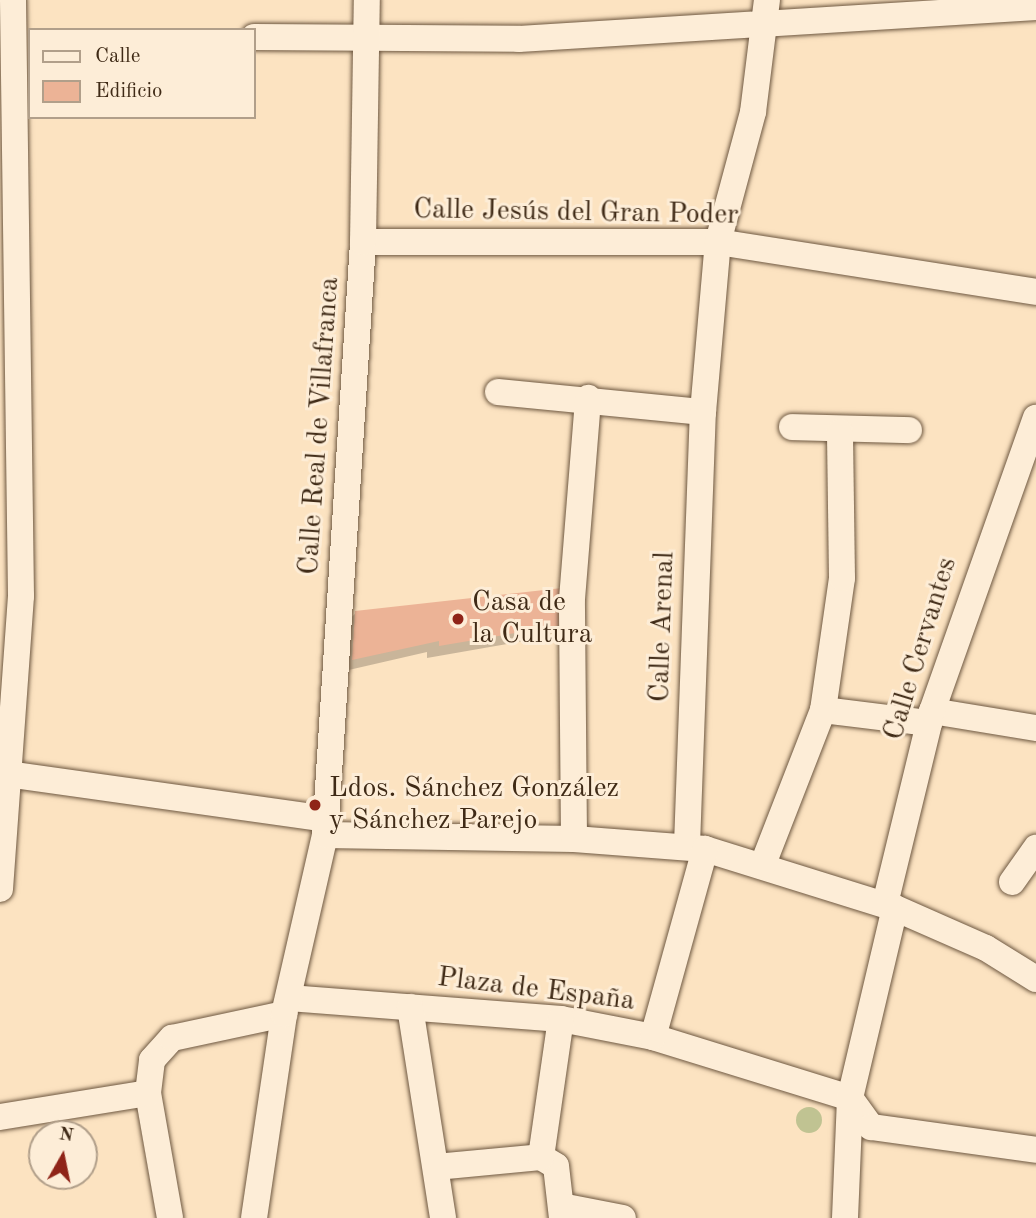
<!DOCTYPE html>
<meta charset="utf-8">
<style>
body{margin:0}
#map{position:relative;width:1036px;height:1218px;overflow:hidden;background:#fce3c1;font-family:"Old Standard TT",serif}
div>[style]{position:absolute}
[style*='--x']{left:calc(var(--x)*1px);top:calc(var(--y)*1px);width:calc(var(--w)*1px);rotate:calc(var(--a)*1deg)}
.green>*{inset:0;background:#c0c392}
.round{border-radius:50%}
.shadow>*{inset:0;background:#0003}
.building>*{inset:0;background:#ecb396}
.roads{filter:drop-shadow(0 0 2px #6e5841) drop-shadow(0 0 2px #6e5841)}
.street>*{height:26px;margin:-13px;padding:0 13px;transform-origin:13px;border-radius:13px;background:#fdedd7}
.dots>*{width:19px;height:19px;translate:-50% -50%;box-sizing:border-box;border:4px solid #fdedd7;border-radius:50%}
span{translate:-50% -50%;white-space:nowrap;text-align:center;line-height:1.15;-webkit-text-stroke:6px #fdedd7;paint-order:stroke}
.street-label{font-size:28px;color:#3f2a16}
.poi-label{font-size:28px;color:#3f2a16}
.left{translate:0 -50%;text-align:left}
.legend{position:absolute;left:28px;top:28px;width:228px;height:91px;box-sizing:border-box;background:#fdedd7;border:2px solid #b19f8a;margin:0;padding:9px 12px;list-style:none;font-size:21px;color:#3f2a16}
.legend li{display:flex;align-items:center;gap:14px;height:35px}
.legend b{width:35px;border:2px solid #b19f8a}
.north{position:absolute;left:28px;top:1120px;width:70px;height:70px;box-sizing:border-box;background:#fdedd7;border:2px solid #b19f8a;border-radius:50%;rotate:9deg;font-size:19px;font-weight:700;line-height:28px;text-align:center;color:#3f2a16}
.north::after{content:'';display:block;margin:auto;width:24px;height:32px;background:#8f2418;clip-path:polygon(50% 0,100% 100%,50% 72%,0 100%)}
</style>
<div id="map">
<div class="green">
<i class="round" style="left:796px;top:1107px;width:26px;height:26px"></i>
</div>
<div class="shadow">
<i style="clip-path:polygon(356px 613px,560px 625px,548px 637px,427px 658px,427px 652px,340px 672px,343px 625px)"></i>
</div>
<div class="building">
<i style="clip-path:polygon(562px 588px,562px 625px,439px 646px,439px 641px,352px 660px,355px 611px)"></i>
</div>
<div class="roads">
<div class="street">
<i style="--x:254;--y:37;--w:265;--a:0.4"></i>
<i style="--x:519;--y:39;--w:518;--a:-3.54"></i>
<i style="--x:363;--y:242;--w:355;--a:0"></i>
<i style="--x:718;--y:242;--w:322;--a:8.9"></i>
<i style="--x:498;--y:392;--w:206;--a:5.6"></i>
<i style="--x:792;--y:427;--w:117;--a:1.5"></i>
<i style="--x:823;--y:710;--w:107;--a:7"></i>
<i style="--x:932;--y:711;--w:105;--a:9.3"></i>
<i style="--x:0;--y:773;--w:329;--a:8"></i>
<i style="--x:325;--y:835;--w:249;--a:0.9"></i>
<i style="--x:574;--y:839;--w:131;--a:4.4"></i>
<i style="--x:705;--y:849;--w:199;--a:17.3"></i>
<i style="--x:895;--y:908;--w:99;--a:23.7"></i>
<i style="--x:986;--y:948;--w:59;--a:31.8"></i>
<i style="--x:574;--y:839;--w:240;--a:-90.5"></i>
<i style="--x:572;--y:599;--w:202;--a:-85.4"></i>
<i style="--x:687;--y:845;--w:433;--a:-87.9"></i>
<i style="--x:703;--y:412;--w:171;--a:-85"></i>
<i style="--x:718;--y:242;--w:135;--a:-74.9"></i>
<i style="--x:753;--y:112;--w:113;--a:-82.9"></i>
<i style="--x:763;--y:864;--w:165;--a:-68.7"></i>
<i style="--x:823;--y:710;--w:133;--a:-81.8"></i>
<i style="--x:842;--y:578;--w:146;--a:-90.8"></i>
<i style="--x:1012;--y:882;--w:42;--a:-54.8"></i>
<i style="--x:0;--y:889;--w:294;--a:-85.9"></i>
<i style="--x:21;--y:596;--w:596;--a:-90.77"></i>
<i style="--x:885;--y:904;--w:199;--a:-76.3"></i>
<i style="--x:932;--y:711;--w:311;--a:-70.5"></i>
<i style="--x:289;--y:998;--w:273;--a:4.4"></i>
<i style="--x:561;--y:1019;--w:94;--a:11.1"></i>
<i style="--x:653;--y:1037;--w:206;--a:17.2"></i>
<i style="--x:410;--y:1007;--w:214;--a:81.1"></i>
<i style="--x:653;--y:1037;--w:195;--a:-74.5"></i>
<i style="--x:148;--y:1093;--w:127;--a:80"></i>
<i style="--x:850;--y:1098;--w:36;--a:54"></i>
<i style="--x:871;--y:1127;--w:167;--a:7.9"></i>
<i style="--x:0;--y:1117;--w:150;--a:-9.2"></i>
<i style="--x:148;--y:1093;--w:33;--a:-83"></i>
<i style="--x:152;--y:1060;--w:30;--a:-48"></i>
<i style="--x:172;--y:1038;--w:115;--a:-12.1"></i>
<i style="--x:541;--y:1157;--w:17;--a:31"></i>
<i style="--x:556;--y:1166;--w:52;--a:83.4"></i>
<i style="--x:436;--y:1167;--w:105;--a:-5.4"></i>
<i style="--x:541;--y:1157;--w:139;--a:-81.8"></i>
<i style="--x:561;--y:1206;--w:63;--a:11"></i>
<i style="--x:254;--y:1218;--w:206;--a:-81.6"></i>
<i style="--x:284;--y:1014;--w:184;--a:-77.1"></i>
<i style="--x:325;--y:835;--w:594;--a:-86.33"></i>
<i style="--x:363;--y:242;--w:242;--a:-89.1"></i>
<i style="--x:845;--y:1218;--w:120;--a:-87.6"></i>
<i style="--x:850;--y:1098;--w:195;--a:-76.7"></i>
</div>
</div>
<div class="dots">
<i style="left:458px;top:619px;background:#8f2418"></i>
<i style="left:315px;top:805px;background:#8f2418"></i>
</div>
<div class="street-label">
<span style="left:576px;top:213px;rotate:1deg">Calle Jesús del Gran Poder</span>
<span style="left:320px;top:426px;rotate:-86deg">Calle Real de Villafranca</span>
<span style="left:663px;top:627px;rotate:-88deg">Calle Arenal</span>
<span style="left:921px;top:649px;rotate:-73deg">Calle Cervantes</span>
<span style="left:536px;top:990px;rotate:7deg">Plaza de España</span>
</div>
<div class="poi-label">
<span class="left" style="left:472px;top:619px">Casa de<br>la Cultura</span>
<span class="left" style="left:329px;top:805px">Ldos. Sánchez González<br>y Sánchez Parejo</span>
</div>
<ul class="legend">
<li><b style="height:9px;background:#fdedd7"></b>Calle</li>
<li><b style="height:19px;background:#ecb396"></b>Edificio</li>
</ul>
<div class="north">N</div>
</div>
